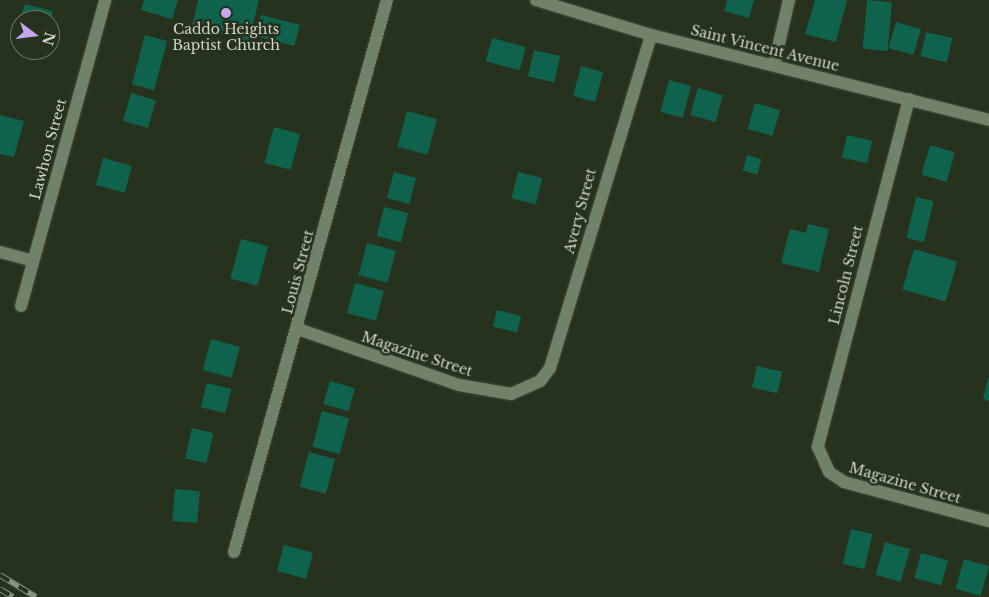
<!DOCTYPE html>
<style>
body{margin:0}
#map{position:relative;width:989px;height:597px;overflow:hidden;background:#26321e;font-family:"Libre Baskerville",serif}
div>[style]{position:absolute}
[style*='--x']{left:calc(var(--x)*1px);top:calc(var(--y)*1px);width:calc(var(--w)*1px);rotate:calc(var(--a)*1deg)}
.building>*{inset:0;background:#0f634c;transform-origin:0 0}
.roads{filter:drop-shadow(0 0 1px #434e3d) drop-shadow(0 0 1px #434e3d)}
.minor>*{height:12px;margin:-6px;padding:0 6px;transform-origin:6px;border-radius:6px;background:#72816a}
.rail>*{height:5.5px;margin-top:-2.75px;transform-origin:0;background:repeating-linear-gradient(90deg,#26321e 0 11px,#8a9484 0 22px);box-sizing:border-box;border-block:1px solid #8a9484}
.dots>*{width:14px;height:14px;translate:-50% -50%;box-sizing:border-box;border:2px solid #26321e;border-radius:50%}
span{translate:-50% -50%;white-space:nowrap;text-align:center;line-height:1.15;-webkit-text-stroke:5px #26321e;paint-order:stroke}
.poi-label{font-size:14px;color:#cdd5c8}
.street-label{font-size:14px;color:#cdd5c8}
.north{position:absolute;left:10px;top:10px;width:50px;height:50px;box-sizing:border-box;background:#26321e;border:1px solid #697362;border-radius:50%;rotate:105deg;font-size:14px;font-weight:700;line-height:20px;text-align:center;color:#cdd5c8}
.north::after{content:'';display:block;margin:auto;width:18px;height:22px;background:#c7a6f0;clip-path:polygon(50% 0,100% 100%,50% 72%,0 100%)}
</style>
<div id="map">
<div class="building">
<i style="clip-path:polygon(144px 0,178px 0,172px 19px,141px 10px)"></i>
<i style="clip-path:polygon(198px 0,259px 0,249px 41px,192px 26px)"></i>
<i style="clip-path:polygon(727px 0,754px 0,749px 18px,724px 11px)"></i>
<i style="clip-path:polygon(815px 0,847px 0,836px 42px,805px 34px)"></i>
<i style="left:867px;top:0;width:25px;height:49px;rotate:5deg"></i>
<i style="clip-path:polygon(25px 4px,53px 11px,50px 20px,20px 20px)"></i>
<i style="left:261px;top:15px;width:40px;height:22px;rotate:14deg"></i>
<i style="left:896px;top:22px;width:26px;height:27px;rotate:16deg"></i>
<i style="left:926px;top:32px;width:27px;height:25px;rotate:13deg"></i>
<i style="left:145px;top:35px;width:23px;height:51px;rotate:15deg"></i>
<i style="left:492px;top:38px;width:35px;height:24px;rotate:15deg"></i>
<i style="left:534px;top:50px;width:27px;height:27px;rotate:13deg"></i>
<i style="left:581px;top:66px;width:23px;height:31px;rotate:15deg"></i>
<i style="left:669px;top:80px;width:23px;height:33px;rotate:15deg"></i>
<i style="left:698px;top:88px;width:26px;height:28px;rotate:16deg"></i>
<i style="left:131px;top:93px;width:26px;height:29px;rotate:16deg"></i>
<i style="left:755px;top:103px;width:26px;height:27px;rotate:16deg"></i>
<i style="left:407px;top:111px;width:31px;height:37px;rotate:15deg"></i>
<i style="clip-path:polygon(0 115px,24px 121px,14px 157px,0 154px)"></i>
<i style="left:274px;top:127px;width:27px;height:37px;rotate:15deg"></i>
<i style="left:847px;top:135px;width:26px;height:23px;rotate:13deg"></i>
<i style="left:930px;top:145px;width:26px;height:31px;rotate:16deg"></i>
<i style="left:747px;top:155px;width:15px;height:16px;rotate:16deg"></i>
<i style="left:103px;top:158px;width:30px;height:28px;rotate:15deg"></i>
<i style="left:394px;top:172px;width:23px;height:27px;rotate:15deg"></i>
<i style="left:518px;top:172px;width:25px;height:27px;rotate:14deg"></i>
<i style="left:916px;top:197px;width:18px;height:42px;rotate:13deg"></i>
<i style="left:384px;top:207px;width:25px;height:30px;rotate:14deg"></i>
<i style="clip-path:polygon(808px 224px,829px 229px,819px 272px,781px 263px,790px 229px,806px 233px)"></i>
<i style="left:241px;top:239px;width:28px;height:41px;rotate:15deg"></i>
<i style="left:367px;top:243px;width:30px;height:33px;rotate:15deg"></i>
<i style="left:914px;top:249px;width:45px;height:42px;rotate:16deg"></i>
<i style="left:355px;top:283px;width:30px;height:31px;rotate:15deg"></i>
<i style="left:497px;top:310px;width:25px;height:17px;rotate:14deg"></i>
<i style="left:211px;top:339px;width:30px;height:32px;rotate:15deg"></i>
<i style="left:757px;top:366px;width:26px;height:22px;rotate:13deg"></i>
<i style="clip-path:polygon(988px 378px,989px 378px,989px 401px,983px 399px)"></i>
<i style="left:330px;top:381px;width:26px;height:24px;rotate:16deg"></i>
<i style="left:207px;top:383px;width:25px;height:25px;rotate:14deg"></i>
<i style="left:322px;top:411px;width:28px;height:37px;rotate:15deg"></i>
<i style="left:192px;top:428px;width:22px;height:31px;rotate:13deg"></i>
<i style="left:309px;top:452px;width:27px;height:36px;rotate:15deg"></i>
<i style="left:175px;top:489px;width:25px;height:32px;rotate:5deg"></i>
<i style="left:851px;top:529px;width:22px;height:36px;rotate:13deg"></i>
<i style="left:885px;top:542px;width:26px;height:34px;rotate:16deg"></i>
<i style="left:284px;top:545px;width:30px;height:27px;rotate:15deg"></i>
<i style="left:921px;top:553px;width:28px;height:26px;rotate:15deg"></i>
<i style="left:964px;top:559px;width:26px;height:31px;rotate:16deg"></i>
</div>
<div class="roads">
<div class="minor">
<i style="--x:536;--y:0;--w:120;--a:16.9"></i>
<i style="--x:651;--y:35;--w:349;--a:14.1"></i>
<i style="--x:774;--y:65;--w:67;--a:-77"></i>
<i style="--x:909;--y:99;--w:360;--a:104.7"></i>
<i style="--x:818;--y:447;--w:27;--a:66"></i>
<i style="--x:829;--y:472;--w:18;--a:34"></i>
<i style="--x:844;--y:482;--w:150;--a:15.1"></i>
<i style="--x:0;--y:252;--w:34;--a:15"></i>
<i style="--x:21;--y:306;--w:317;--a:-74.6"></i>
<i style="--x:298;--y:329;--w:170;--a:19.2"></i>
<i style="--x:459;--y:385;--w:53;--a:9.8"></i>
<i style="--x:511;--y:394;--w:32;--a:-24"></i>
<i style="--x:540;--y:381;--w:16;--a:-52"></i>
<i style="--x:550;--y:368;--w:348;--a:-73.1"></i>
<i style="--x:234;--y:552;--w:573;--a:-74.51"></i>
</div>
</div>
<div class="rail">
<i style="--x:0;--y:575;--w:42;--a:31.4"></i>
<i style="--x:0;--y:589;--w:15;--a:32"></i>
</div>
<div class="dots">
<i style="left:226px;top:13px;background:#c7a6f0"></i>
</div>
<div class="poi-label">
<span style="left:226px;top:37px">Caddo Heights<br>Baptist Church</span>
</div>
<div class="street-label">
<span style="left:765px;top:48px;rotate:14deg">Saint Vincent Avenue</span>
<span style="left:48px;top:149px;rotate:-75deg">Lawhon Street</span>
<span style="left:580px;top:211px;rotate:-75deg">Avery Street</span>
<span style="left:298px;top:272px;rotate:-75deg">Louis Street</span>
<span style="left:846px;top:275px;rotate:-76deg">Lincoln Street</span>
<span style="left:417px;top:354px;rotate:18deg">Magazine Street</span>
<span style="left:905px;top:483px;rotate:16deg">Magazine Street</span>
</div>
<div class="north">N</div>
</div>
